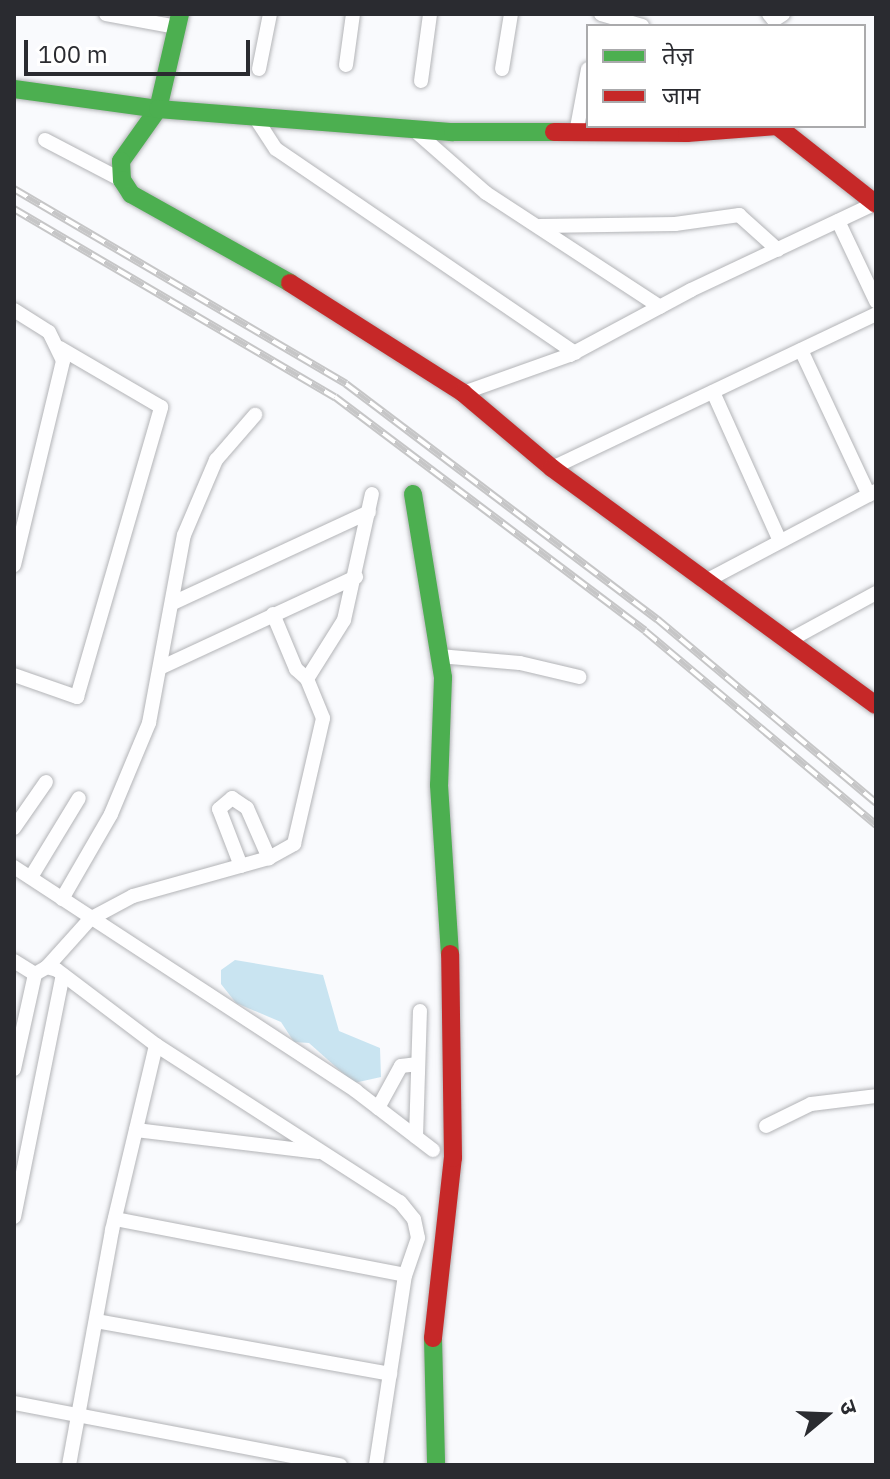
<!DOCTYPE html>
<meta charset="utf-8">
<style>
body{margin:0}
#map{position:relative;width:890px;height:1479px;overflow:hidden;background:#f9fafd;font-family:"IBM Plex Sans","Noto Sans Devanagari",sans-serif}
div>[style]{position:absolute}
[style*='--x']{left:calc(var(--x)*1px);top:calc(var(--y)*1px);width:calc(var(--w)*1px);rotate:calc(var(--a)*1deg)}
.water>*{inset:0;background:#c9e4f1}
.roads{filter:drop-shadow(0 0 2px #b3b4b7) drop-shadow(0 0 2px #b3b4b7)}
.street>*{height:14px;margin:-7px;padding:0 7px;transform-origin:7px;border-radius:7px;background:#fefeff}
.fast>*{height:18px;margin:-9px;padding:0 9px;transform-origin:9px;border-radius:9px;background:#4caf50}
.jam>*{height:18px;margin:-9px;padding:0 9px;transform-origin:9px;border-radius:9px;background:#c62828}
.rail>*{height:8px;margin-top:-4px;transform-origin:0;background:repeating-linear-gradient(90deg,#fff 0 15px,#c6c6c7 0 30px);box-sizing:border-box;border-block:2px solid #c6c6c7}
span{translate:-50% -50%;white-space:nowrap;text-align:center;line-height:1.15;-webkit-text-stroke:6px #fff;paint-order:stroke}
.frame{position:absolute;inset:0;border:16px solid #2a2b30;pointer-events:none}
.legend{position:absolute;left:586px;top:24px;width:280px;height:104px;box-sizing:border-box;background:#fff;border:2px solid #aaaaac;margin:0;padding:10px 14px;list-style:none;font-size:24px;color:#2a2b30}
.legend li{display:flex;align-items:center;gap:16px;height:40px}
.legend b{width:40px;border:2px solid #aaaaac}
.north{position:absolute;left:786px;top:1375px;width:80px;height:80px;-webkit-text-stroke:6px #fff;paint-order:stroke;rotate:71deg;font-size:22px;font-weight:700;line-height:32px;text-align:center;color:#2a2b30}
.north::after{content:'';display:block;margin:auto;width:28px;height:36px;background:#2a2b30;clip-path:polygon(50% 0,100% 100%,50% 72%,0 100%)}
.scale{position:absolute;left:24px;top:40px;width:226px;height:36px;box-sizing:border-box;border:4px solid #2a2b30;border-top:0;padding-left:10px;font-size:24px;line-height:28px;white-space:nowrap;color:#2a2b30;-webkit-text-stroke:6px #fff;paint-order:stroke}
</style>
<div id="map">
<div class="water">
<i style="clip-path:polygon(235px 960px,323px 975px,339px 1031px,380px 1048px,381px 1077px,354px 1083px,309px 1043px,294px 1042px,281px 1022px,236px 1003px,221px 984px,221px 970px)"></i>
</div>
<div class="roads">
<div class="street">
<i style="--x:106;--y:14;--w:72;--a:10.4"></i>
<i style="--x:601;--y:14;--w:43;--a:16.3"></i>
<i style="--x:769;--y:14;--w:8;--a:50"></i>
<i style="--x:774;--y:20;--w:11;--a:-34"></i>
<i style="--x:346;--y:65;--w:51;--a:-82.2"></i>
<i style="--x:259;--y:69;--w:56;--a:-78.7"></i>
<i style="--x:502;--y:69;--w:56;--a:-80.7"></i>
<i style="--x:421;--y:81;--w:68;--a:-82.3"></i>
<i style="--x:255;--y:117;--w:38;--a:57"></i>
<i style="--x:276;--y:149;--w:362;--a:34.3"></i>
<i style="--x:413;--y:129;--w:97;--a:41.2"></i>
<i style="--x:486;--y:193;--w:208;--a:33.2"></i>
<i style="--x:576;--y:133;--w:65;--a:-79.4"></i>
<i style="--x:45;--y:140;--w:87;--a:27.5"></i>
<i style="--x:838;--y:221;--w:89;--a:64.6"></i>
<i style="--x:540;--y:226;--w:135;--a:-0.8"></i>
<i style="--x:675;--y:224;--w:65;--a:-8"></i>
<i style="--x:739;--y:215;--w:52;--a:41.9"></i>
<i style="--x:14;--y:310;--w:41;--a:32.2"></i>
<i style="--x:49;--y:332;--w:32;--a:64"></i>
<i style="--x:63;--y:361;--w:210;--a:103.5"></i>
<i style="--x:801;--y:350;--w:160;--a:64.9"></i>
<i style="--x:713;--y:392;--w:161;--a:65.8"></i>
<i style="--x:463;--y:393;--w:114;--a:-19.6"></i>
<i style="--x:570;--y:355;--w:137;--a:-28.2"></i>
<i style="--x:691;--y:290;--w:204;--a:-25.2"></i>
<i style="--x:552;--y:468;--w:359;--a:-25.4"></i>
<i style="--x:704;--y:582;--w:195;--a:-27.9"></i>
<i style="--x:173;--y:603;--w:216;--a:-24.9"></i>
<i style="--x:273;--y:614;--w:60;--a:67.3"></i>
<i style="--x:296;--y:669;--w:15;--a:42"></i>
<i style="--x:788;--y:641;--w:100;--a:-28.6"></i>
<i style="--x:439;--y:656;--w:81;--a:4.9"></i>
<i style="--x:520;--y:663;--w:61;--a:13.3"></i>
<i style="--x:162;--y:667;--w:214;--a:-24.9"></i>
<i style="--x:14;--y:675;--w:67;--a:19.2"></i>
<i style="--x:77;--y:697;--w:302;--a:-73.8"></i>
<i style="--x:161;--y:407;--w:117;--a:-149.7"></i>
<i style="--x:14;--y:828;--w:56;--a:-55.2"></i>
<i style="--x:241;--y:866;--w:61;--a:-111.1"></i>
<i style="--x:219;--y:809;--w:17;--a:-40"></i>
<i style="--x:232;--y:798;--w:18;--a:34"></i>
<i style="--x:247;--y:808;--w:55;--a:66.3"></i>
<i style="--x:14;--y:867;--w:409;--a:33.2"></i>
<i style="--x:356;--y:1091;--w:97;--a:37.5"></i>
<i style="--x:31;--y:877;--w:92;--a:-58.7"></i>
<i style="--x:62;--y:899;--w:98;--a:-60"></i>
<i style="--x:111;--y:814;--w:99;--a:-67.3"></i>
<i style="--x:149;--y:723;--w:191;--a:-79.5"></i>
<i style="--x:184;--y:535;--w:82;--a:-66.9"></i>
<i style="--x:216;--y:460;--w:60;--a:-49.1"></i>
<i style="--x:14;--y:961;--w:25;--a:32"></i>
<i style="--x:47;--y:967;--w:64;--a:-48.1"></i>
<i style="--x:90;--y:919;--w:49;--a:-28.1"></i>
<i style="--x:133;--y:896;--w:141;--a:-15.6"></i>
<i style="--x:269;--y:858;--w:29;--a:-29"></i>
<i style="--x:294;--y:844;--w:129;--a:-77"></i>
<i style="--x:323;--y:718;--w:42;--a:-112.3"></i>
<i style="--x:307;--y:679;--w:70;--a:-57.9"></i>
<i style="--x:344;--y:620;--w:129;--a:-77.5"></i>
<i style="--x:14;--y:1069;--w:97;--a:-77.5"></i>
<i style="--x:35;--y:974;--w:14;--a:-30"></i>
<i style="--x:47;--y:967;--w:10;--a:17"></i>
<i style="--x:57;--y:970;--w:124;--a:37.1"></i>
<i style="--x:156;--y:1045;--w:290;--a:32.8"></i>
<i style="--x:400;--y:1202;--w:22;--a:51"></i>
<i style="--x:414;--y:1219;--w:19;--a:78"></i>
<i style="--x:418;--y:1238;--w:39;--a:109"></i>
<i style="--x:405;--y:1275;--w:192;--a:98.7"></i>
<i style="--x:378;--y:1108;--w:48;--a:-61.3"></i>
<i style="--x:401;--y:1066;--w:17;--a:-7"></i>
<i style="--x:766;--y:1126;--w:50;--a:-26.1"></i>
<i style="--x:811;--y:1104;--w:65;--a:-7"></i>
<i style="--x:136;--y:1130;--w:184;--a:6.9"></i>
<i style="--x:416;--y:1137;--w:126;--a:-88.2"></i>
<i style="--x:14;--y:1217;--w:247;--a:-78.6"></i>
<i style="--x:115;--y:1219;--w:295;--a:10.9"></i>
<i style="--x:96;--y:1321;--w:299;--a:10.2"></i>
<i style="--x:14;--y:1403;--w:332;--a:10.8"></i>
<i style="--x:69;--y:1465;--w:239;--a:-79.6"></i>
<i style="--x:112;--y:1230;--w:190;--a:-76.6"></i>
</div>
<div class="fast">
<i style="--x:180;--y:14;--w:98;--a:103"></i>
<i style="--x:158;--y:109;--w:64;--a:125.4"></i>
<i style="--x:121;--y:161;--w:19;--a:87"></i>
<i style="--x:122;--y:180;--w:17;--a:57"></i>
<i style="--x:131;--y:194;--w:182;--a:29.2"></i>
<i style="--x:14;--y:89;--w:145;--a:7.9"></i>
<i style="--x:158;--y:109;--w:296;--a:4.5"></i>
<i style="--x:453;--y:132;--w:101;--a:0"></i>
<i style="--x:413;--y:494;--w:186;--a:80.7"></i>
<i style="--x:443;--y:678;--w:107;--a:92.1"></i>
<i style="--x:439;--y:785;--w:169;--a:86.3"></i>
<i style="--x:433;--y:1338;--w:127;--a:88.6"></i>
</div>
<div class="jam">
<i style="--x:554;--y:132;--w:133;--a:0.4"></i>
<i style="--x:687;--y:133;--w:90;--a:-4.4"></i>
<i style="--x:777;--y:126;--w:126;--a:38.2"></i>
<i style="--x:290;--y:283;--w:205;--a:32.4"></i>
<i style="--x:463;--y:393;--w:116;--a:40.1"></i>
<i style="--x:552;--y:468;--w:401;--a:36.2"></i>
<i style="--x:433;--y:1338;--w:181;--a:-83.7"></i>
<i style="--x:453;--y:1158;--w:204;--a:-90.8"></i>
</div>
</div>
<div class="rail">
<i style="--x:14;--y:189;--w:385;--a:30.4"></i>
<i style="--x:346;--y:384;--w:390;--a:37.1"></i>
<i style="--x:657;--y:619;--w:286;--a:40"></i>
<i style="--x:14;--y:209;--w:372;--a:30.4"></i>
<i style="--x:335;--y:397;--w:388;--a:37"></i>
<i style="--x:645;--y:631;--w:302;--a:40"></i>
</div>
<div class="frame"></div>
<ul class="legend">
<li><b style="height:10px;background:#4caf50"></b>तेज़</li>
<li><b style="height:10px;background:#c62828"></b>जाम</li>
</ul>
<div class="north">उ</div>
<div class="scale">100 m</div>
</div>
